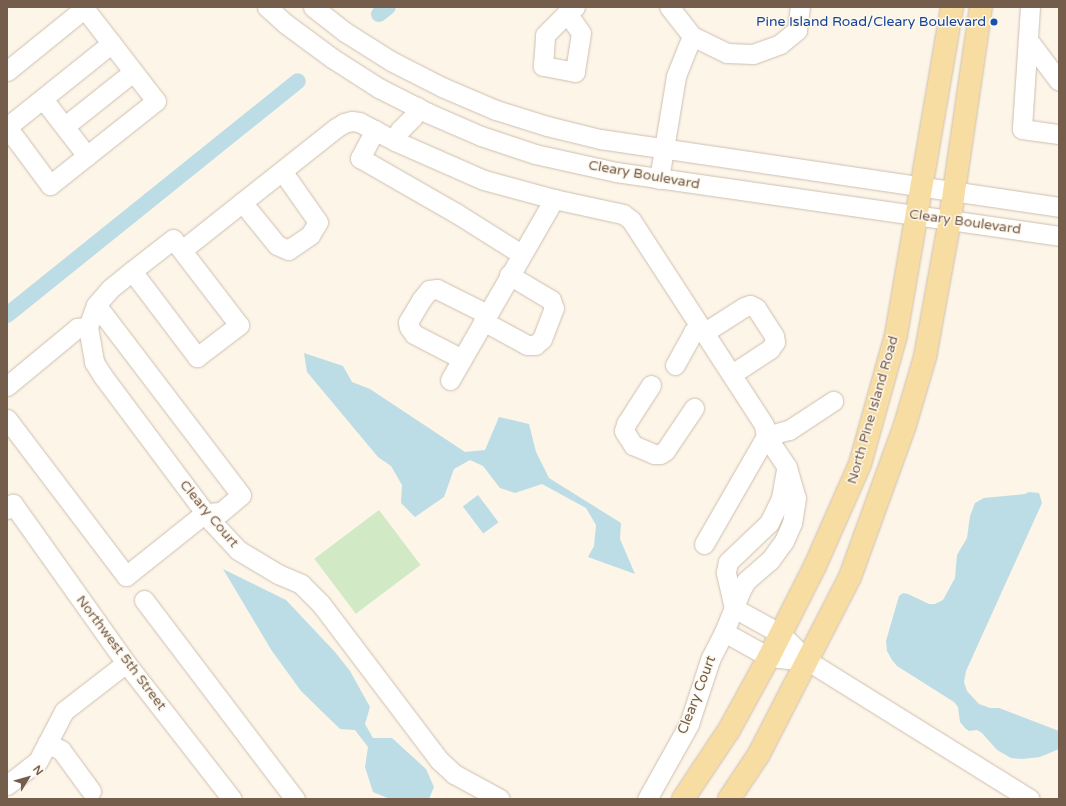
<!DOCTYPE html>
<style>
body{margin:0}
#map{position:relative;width:1066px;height:806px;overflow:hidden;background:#fcf5e8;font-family:"Varela Round",sans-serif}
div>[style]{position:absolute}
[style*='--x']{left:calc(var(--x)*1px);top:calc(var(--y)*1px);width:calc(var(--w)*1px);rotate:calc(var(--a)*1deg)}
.green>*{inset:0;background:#d2e9c6;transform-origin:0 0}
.water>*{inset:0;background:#bcdde5;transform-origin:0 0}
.canal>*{height:16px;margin:-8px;padding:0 8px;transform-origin:8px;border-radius:8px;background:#bcdde5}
.roads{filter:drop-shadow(0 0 1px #cebeae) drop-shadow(0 0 1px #cebeae)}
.minor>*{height:19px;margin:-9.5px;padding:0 9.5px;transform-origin:9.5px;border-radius:9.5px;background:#fff}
.major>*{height:22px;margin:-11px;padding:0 11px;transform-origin:11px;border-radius:11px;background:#f8dda3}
.dots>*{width:11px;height:11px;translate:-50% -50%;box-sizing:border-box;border:2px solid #fef9ee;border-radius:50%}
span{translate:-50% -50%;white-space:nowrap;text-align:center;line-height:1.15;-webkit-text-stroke:3px #fef9ee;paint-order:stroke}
.transit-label{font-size:14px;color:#164399}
.right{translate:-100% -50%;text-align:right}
.street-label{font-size:14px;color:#755d4c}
.frame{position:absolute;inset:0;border:8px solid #755d4c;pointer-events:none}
.north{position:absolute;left:8px;top:758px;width:40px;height:40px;-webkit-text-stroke:3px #fef9ee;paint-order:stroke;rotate:53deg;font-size:11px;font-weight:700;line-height:16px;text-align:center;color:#755d4c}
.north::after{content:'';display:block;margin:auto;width:14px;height:18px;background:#755d4c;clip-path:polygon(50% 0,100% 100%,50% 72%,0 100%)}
</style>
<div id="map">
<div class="green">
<i style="left:379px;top:510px;width:69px;height:81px;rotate:53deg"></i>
</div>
<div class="water">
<i style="clip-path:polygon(304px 353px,343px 366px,352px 382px,370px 389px,465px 452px,485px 450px,499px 417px,529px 424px,536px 452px,549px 478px,621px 523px,620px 539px,635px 574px,588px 557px,594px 546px,596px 525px,586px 508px,542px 484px,515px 493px,500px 488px,483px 466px,470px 460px,454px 469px,444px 497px,415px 517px,401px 503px,402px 485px,391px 466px,378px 457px,307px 372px)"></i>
<i style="clip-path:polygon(1029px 492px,1039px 493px,1042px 503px,966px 671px,964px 682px,967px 691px,979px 704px,990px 708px,999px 708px,1059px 731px,1059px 749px,1040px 757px,1022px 759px,1011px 758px,997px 750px,982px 733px,977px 730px,969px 731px,966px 729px,960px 722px,958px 707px,954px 702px,897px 666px,892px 660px,887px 651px,886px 641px,899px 596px,903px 593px,908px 594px,929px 604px,935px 604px,943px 600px,955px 578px,957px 555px,967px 538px,970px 516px,975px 503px,984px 498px,1025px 494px)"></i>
<i style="left:478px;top:495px;width:34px;height:19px;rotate:53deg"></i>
<i style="clip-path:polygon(223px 569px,286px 600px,335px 652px,350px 671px,370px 707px,365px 724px,373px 738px,392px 738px,426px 769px,434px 787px,429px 799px,390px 799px,373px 792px,365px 767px,368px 747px,355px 730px,340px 729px,301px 691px,272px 651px)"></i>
</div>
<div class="canal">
<i style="--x:379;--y:14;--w:11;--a:-38"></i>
<i style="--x:7;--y:315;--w:373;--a:-38.8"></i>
</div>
<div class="roads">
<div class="minor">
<i style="--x:267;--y:7;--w:25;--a:42"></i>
<i style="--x:286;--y:24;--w:57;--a:36.5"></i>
<i style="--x:332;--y:58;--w:56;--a:32.6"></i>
<i style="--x:379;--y:88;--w:55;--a:27"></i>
<i style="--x:428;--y:113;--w:58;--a:23.5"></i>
<i style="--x:481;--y:136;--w:57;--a:18.4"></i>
<i style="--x:535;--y:154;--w:83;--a:12.5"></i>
<i style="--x:616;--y:172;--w:448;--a:8.2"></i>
<i style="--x:313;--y:7;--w:41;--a:38"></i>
<i style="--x:345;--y:32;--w:54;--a:32.2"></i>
<i style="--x:391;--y:61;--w:57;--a:27"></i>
<i style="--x:442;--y:87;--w:59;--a:23.1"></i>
<i style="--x:496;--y:110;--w:53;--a:17.4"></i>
<i style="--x:547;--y:126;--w:55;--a:13.8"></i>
<i style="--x:600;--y:139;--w:464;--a:8.4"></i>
<i style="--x:1030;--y:7;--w:122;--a:93.8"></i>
<i style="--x:1022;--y:129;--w:37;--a:8"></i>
<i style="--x:567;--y:13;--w:24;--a:55"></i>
<i style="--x:581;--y:33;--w:39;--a:99"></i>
<i style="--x:575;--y:72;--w:33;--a:-169"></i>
<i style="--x:543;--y:66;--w:31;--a:-86"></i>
<i style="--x:545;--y:35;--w:31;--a:-45"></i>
<i style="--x:567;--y:13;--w:10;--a:-37"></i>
<i style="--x:692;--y:36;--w:39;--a:26"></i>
<i style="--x:727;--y:53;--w:26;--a:2"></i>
<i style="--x:753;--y:54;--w:29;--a:-20"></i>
<i style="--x:780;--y:44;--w:22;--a:-39"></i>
<i style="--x:797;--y:30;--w:23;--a:-83"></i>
<i style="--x:1028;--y:40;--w:51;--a:52.9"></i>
<i style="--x:7;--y:71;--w:102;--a:-39"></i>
<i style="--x:43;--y:99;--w:72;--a:52.3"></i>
<i style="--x:65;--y:126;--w:87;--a:-38.5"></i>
<i style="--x:7;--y:127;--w:72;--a:53.4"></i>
<i style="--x:50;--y:185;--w:135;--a:-38.4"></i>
<i style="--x:156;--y:101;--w:116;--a:-127.7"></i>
<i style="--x:7;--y:127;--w:134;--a:-38.7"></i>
<i style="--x:375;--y:130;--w:32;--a:118"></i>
<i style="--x:360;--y:158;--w:111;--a:29.8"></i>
<i style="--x:456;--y:213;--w:77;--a:32.2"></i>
<i style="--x:395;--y:141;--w:12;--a:-66"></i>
<i style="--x:400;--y:130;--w:18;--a:-45"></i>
<i style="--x:413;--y:117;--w:11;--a:-68"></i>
<i style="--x:659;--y:179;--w:104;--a:-80.6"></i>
<i style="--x:676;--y:76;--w:43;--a:-68.2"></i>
<i style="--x:692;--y:36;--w:37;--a:-128"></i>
<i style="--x:242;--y:202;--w:55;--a:50.9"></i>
<i style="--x:277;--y:245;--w:12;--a:24"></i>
<i style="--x:288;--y:250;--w:27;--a:-34"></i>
<i style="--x:310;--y:235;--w:15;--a:-58"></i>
<i style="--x:318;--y:222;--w:62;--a:-125.2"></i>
<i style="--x:182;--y:250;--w:196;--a:-38.4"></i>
<i style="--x:336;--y:128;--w:9;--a:-32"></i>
<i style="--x:344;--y:123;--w:8;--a:-14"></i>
<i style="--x:352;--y:121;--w:7;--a:8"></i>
<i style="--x:359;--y:122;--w:41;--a:27.8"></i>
<i style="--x:395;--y:141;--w:97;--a:23.7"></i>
<i style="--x:484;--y:180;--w:73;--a:15.2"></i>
<i style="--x:554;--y:199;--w:71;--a:12.3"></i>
<i style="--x:623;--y:214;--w:10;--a:37"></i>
<i style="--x:631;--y:220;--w:244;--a:57"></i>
<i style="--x:764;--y:425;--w:11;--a:80"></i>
<i style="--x:766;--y:436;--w:37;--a:56"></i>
<i style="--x:787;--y:467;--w:32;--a:74"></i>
<i style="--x:796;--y:498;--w:25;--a:99"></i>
<i style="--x:792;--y:523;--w:20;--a:114"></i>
<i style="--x:784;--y:541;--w:24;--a:126"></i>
<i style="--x:770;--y:560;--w:32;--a:139"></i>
<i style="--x:746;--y:581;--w:10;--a:119"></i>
<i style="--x:741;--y:590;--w:45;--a:112"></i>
<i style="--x:724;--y:632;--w:31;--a:117"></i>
<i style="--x:710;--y:660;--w:67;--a:108.2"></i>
<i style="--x:689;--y:724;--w:86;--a:119.2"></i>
<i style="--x:132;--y:271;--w:108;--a:52.9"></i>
<i style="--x:197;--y:357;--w:53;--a:-37.3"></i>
<i style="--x:239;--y:325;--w:108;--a:-127.5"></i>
<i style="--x:173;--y:239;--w:52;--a:142"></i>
<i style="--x:132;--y:271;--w:28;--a:141"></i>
<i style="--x:110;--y:289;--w:21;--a:131"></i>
<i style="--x:96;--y:305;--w:23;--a:110"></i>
<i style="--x:88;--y:327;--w:36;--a:80"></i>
<i style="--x:94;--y:362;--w:15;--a:58"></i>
<i style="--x:102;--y:375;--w:184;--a:53.2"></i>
<i style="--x:212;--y:522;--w:38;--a:47"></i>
<i style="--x:238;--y:550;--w:47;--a:31"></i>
<i style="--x:278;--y:574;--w:25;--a:23"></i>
<i style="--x:301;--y:584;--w:28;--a:45"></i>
<i style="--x:321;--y:604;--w:196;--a:52.9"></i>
<i style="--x:439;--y:760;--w:21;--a:43"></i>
<i style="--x:454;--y:774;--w:52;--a:28.5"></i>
<i style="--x:483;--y:321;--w:50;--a:28.6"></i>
<i style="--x:527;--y:345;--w:8;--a:0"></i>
<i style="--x:535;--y:345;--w:9;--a:-41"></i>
<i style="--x:542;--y:339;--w:33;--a:-69"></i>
<i style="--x:554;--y:308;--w:9;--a:-111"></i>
<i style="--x:551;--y:300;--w:49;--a:-149.2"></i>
<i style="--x:705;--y:332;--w:46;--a:-32.7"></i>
<i style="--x:744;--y:307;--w:6;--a:-18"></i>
<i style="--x:750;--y:305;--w:7;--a:27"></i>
<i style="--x:756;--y:308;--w:33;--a:57"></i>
<i style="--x:774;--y:336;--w:6;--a:81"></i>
<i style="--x:775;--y:342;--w:9;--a:126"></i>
<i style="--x:770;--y:349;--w:45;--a:146.7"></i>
<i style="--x:462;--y:359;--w:54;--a:-152.5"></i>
<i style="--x:414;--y:334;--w:9;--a:-126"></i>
<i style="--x:409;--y:327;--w:5;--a:-101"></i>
<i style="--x:408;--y:322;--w:26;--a:-59"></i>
<i style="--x:421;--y:300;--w:13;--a:-51"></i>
<i style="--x:429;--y:290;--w:8;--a:-7"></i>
<i style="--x:437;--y:289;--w:56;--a:26.6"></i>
<i style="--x:675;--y:365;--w:38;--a:-61"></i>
<i style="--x:693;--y:332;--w:9;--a:-41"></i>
<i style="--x:450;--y:380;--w:209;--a:-60.1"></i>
<i style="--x:651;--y:385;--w:46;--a:122.7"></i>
<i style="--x:626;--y:424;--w:7;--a:106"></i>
<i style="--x:624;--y:431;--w:17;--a:57"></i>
<i style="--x:633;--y:445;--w:23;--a:23"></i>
<i style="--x:654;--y:454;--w:6;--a:0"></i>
<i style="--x:660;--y:454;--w:6;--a:-31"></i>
<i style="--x:665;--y:451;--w:52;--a:-56"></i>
<i style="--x:7;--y:386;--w:91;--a:-39.6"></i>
<i style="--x:77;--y:328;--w:11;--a:-5"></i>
<i style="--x:7;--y:419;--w:197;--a:52.8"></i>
<i style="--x:126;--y:576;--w:101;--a:-38.6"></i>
<i style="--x:205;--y:513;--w:16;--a:-4"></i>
<i style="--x:221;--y:512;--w:26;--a:-40"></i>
<i style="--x:241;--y:495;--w:239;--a:-127.3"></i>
<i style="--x:7;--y:509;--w:8;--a:-40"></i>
<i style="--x:13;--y:504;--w:195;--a:54.6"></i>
<i style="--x:126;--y:663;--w:172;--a:52.1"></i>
<i style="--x:704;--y:544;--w:125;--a:-60.1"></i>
<i style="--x:766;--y:436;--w:24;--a:-15"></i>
<i style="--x:789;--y:430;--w:53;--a:-33.4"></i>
<i style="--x:144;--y:600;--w:250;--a:52.8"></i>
<i style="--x:734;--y:608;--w:54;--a:29"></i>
<i style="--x:781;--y:634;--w:38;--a:45"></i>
<i style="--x:808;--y:661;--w:261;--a:31.9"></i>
<i style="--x:734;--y:608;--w:37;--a:-103"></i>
<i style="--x:726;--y:572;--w:10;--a:-79"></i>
<i style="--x:728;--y:562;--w:57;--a:-43.6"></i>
<i style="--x:769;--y:523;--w:28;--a:-64"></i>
<i style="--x:781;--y:498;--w:28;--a:-80"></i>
<i style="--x:724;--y:632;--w:51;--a:29.1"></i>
<i style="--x:769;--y:657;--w:39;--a:6"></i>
<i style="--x:47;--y:743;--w:16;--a:27"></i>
<i style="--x:61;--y:750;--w:51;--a:53.8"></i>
<i style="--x:7;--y:785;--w:39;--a:-38"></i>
<i style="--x:38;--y:761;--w:56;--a:-62.5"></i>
<i style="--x:64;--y:711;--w:78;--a:-37.7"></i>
</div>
<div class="major">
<i style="--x:683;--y:799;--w:83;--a:-56.3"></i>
<i style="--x:729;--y:730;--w:83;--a:-61.3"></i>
<i style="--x:769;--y:657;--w:102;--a:-63.2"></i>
<i style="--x:815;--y:566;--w:111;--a:-66.2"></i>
<i style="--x:860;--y:464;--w:134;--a:-74.4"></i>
<i style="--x:896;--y:335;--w:333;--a:-80.3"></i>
<i style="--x:729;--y:799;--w:54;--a:-56.3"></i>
<i style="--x:759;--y:754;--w:199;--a:-62.8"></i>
<i style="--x:850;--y:577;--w:162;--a:-70.1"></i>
<i style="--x:905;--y:425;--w:71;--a:-73.6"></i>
<i style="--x:925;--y:357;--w:140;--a:-79.7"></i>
<i style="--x:950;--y:219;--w:214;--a:-81.7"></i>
</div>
</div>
<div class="dots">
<i style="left:994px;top:22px;background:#1a4fb4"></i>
</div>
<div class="transit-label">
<span class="right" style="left:986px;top:22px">Pine Island Road/Cleary Boulevard</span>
</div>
<div class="street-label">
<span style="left:644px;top:175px;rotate:10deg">Cleary Boulevard</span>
<span style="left:965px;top:222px;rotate:8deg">Cleary Boulevard</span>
<span style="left:873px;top:410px;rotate:-74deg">North Pine Island Road</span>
<span style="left:209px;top:514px;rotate:50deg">Cleary Court</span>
<span style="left:121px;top:653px;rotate:53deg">Northwest 5th Street</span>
<span style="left:697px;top:695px;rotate:-69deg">Cleary Court</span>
</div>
<div class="frame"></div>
<div class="north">N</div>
</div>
